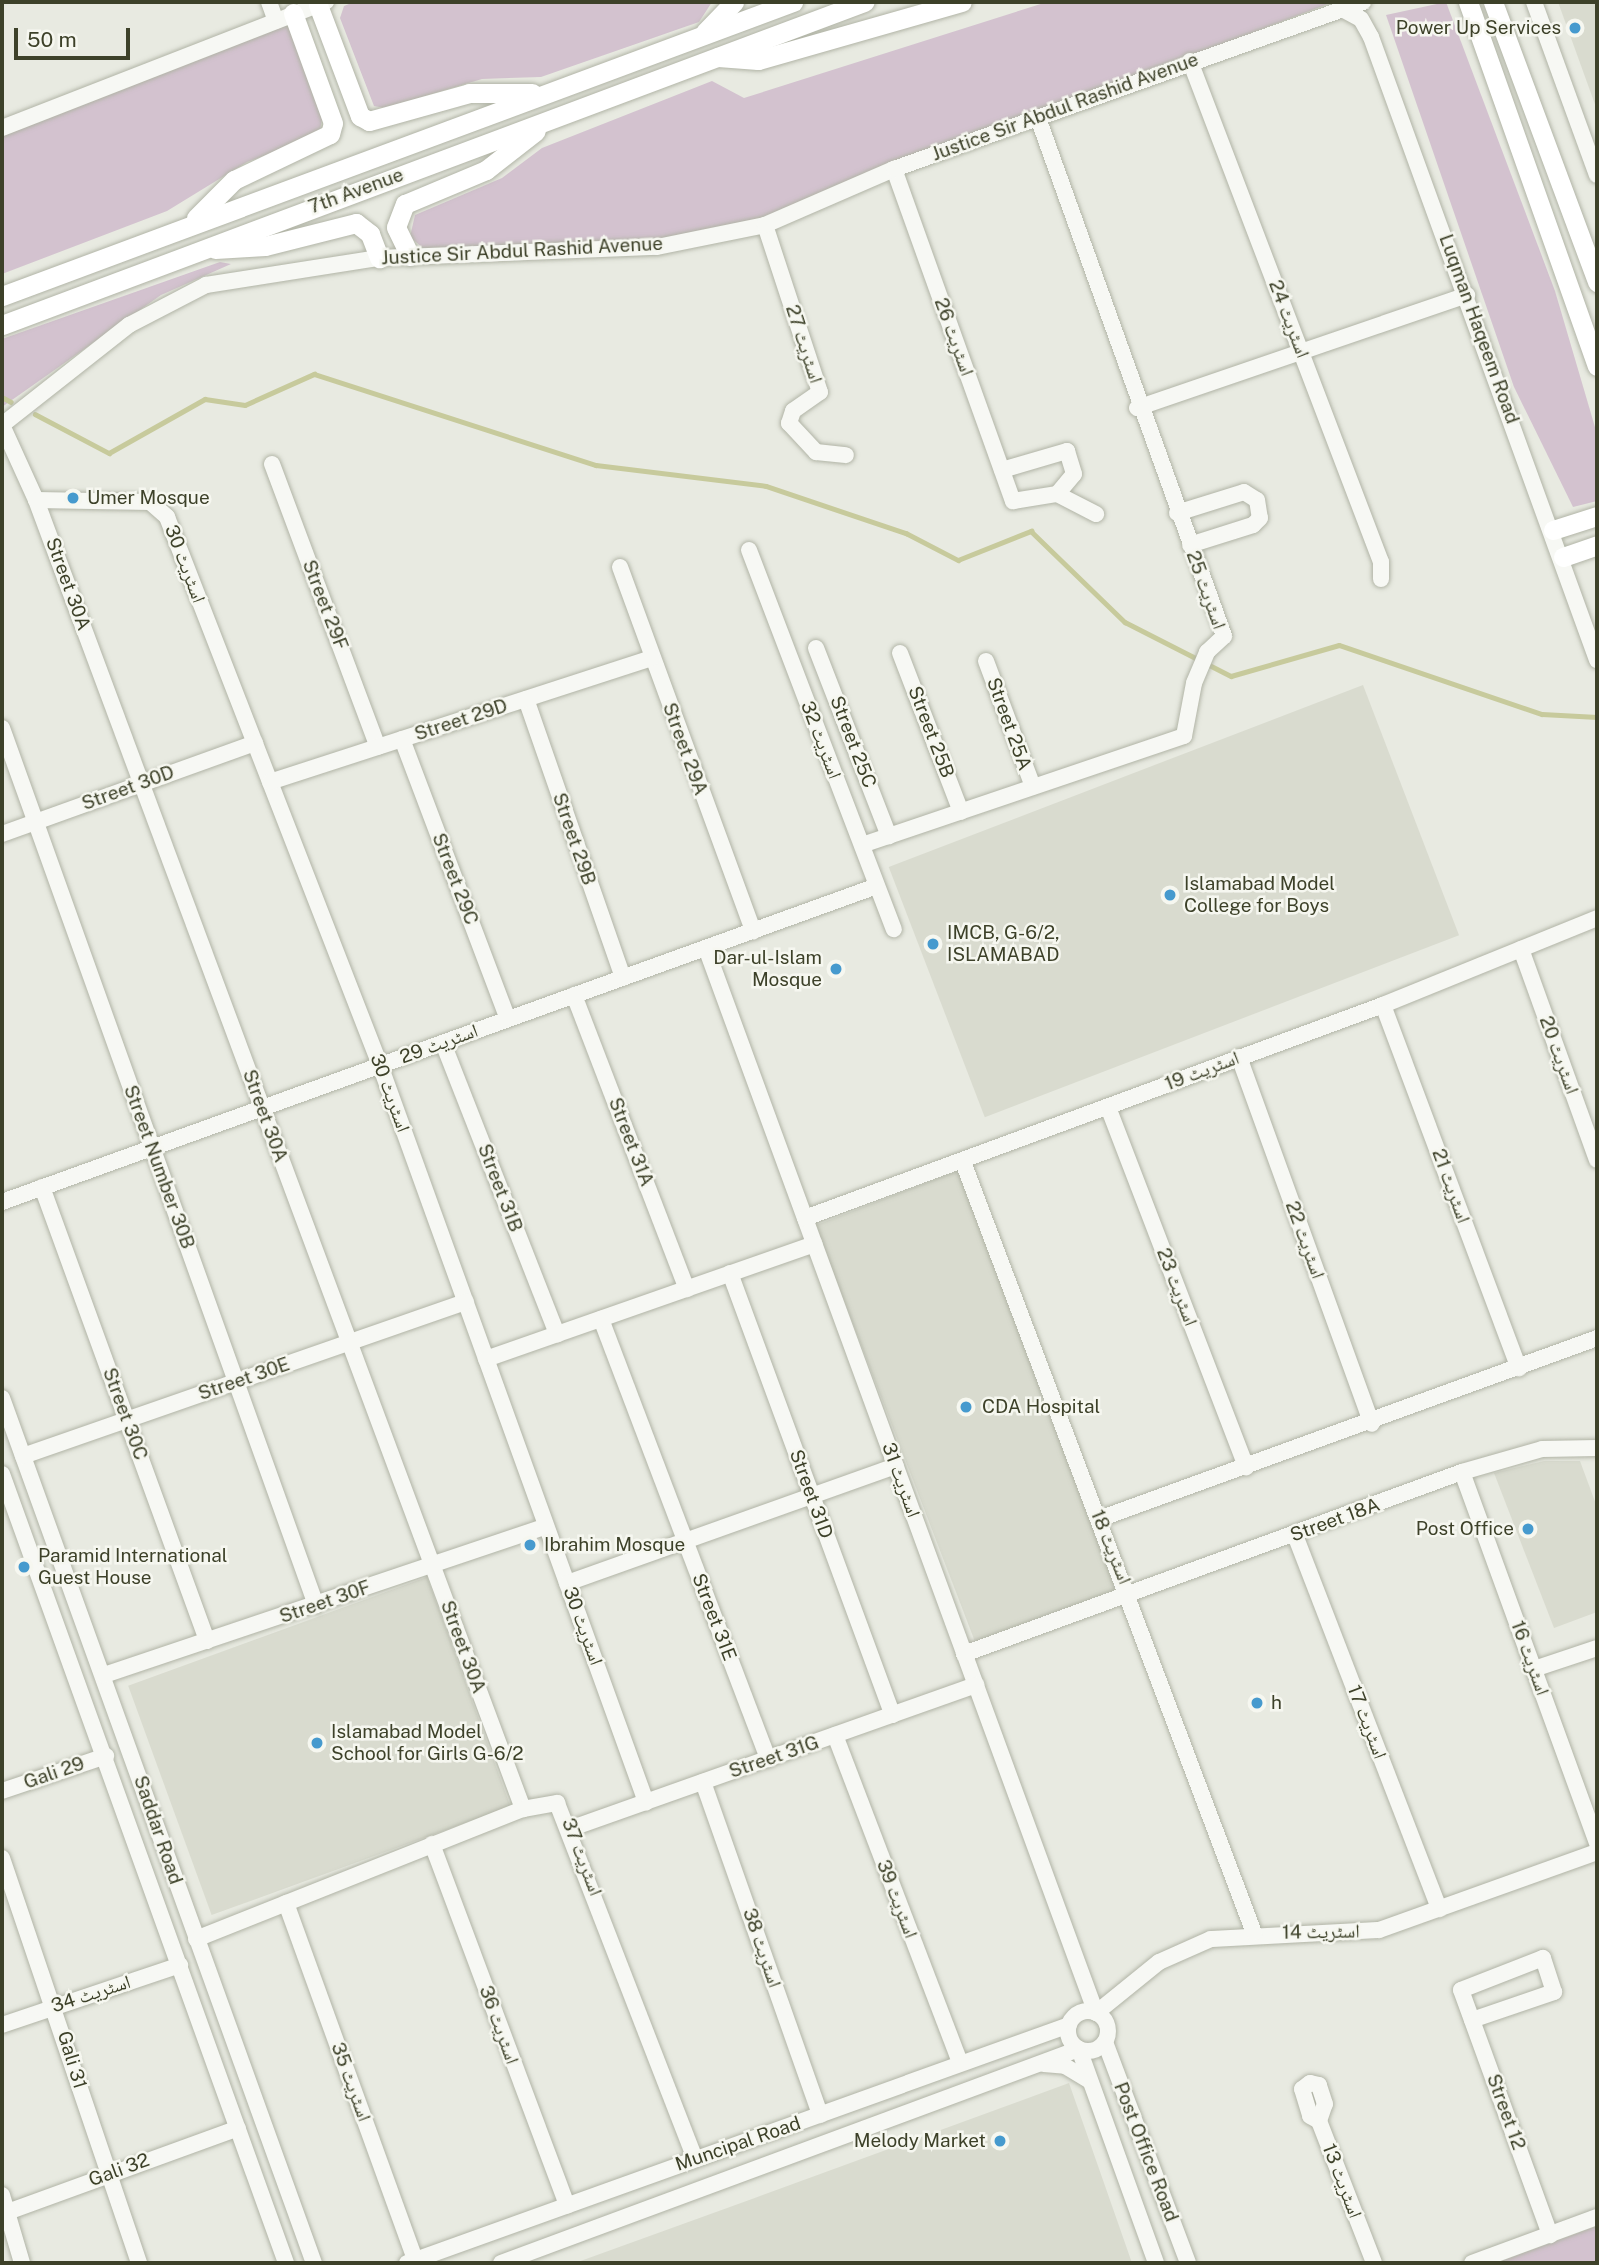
<!DOCTYPE html>
<meta charset="utf-8">
<style>
body{margin:0}
#map{position:relative;width:1599px;height:2265px;overflow:hidden;background:#e8eae1;font-family:"Public Sans","Noto Naskh Arabic",sans-serif}
div>[style]{position:absolute}
[style*='--x']{left:calc(var(--x)*1px);top:calc(var(--y)*1px);width:calc(var(--w)*1px);rotate:calc(var(--a)*1deg)}
.built>*{inset:0;background:#d9dbcf;transform-origin:0 0}
.green>*{inset:0;background:#d3c2cf}
.stream>*{height:4.5px;margin:-2.25px;padding:0 2.25px;transform-origin:2.25px;border-radius:2.25px;background:#c7ca9c}
.roads{filter:drop-shadow(0 0 2px #b1b4a6) drop-shadow(0 0 2px #b1b4a6)}
.minor>*{height:16px;margin:-8px;padding:0 8px;transform-origin:8px;border-radius:8px;background:#f7f8f4}
.minor>.ring{margin:-8px;padding:0;box-sizing:content-box;background:none;border:16px solid #f7f8f4;border-radius:50%}
.major>*{height:19px;margin:-9.5px;padding:0 9.5px;transform-origin:9.5px;border-radius:9.5px;background:#fff}
.dots>*{width:19px;height:19px;translate:-50% -50%;box-sizing:border-box;border:4px solid #f6f7f0;border-radius:50%}
span{translate:-50% -50%;white-space:nowrap;text-align:center;line-height:1.15;-webkit-text-stroke:5px #f6f7f0;paint-order:stroke}
.poi-label{font-size:19px;color:#3d4129}
.right{translate:-100% -50%;text-align:right}
.left{translate:0 -50%;text-align:left}
.street-label{font-size:19px;color:#3d4129}
.frame{position:absolute;inset:0;border:4px solid #3d4129;pointer-events:none}
.scale{position:absolute;left:14px;top:28px;width:116px;height:32px;box-sizing:border-box;border:4px solid #3d4129;border-top:0;padding-left:9px;font-size:21px;line-height:24px;white-space:nowrap;color:#3d4129;-webkit-text-stroke:5px #f6f7f0;paint-order:stroke}
</style>
<div id="map">
<div class="built">
<i style="clip-path:polygon(1558px 2px,1597px 2px,1597px 110px)"></i>
<i style="left:1363px;top:685px;width:268px;height:508px;rotate:69deg"></i>
<i style="left:960px;top:1170px;width:450px;height:155px;rotate:69deg"></i>
<i style="clip-path:polygon(1544px 1461px,1580px 1461px,1597px 1507px,1597px 1612px,1554px 1628px,1494px 1473px)"></i>
<i style="left:427px;top:1577px;width:244px;height:318px;rotate:70deg"></i>
<i style="clip-path:polygon(1069px 2083px,1132px 2263px,575px 2263px,752px 2199px)"></i>
</div>
<div class="green">
<i style="clip-path:polygon(354px 2px,712px 2px,699px 22px,541px 77px,482px 79px,385px 108px,374px 106px,340px 18px,344px 6px)"></i>
<i style="clip-path:polygon(1047px 2px,1333px 2px,732px 232px,575px 251px,423px 248px,410px 237px,415px 215px,502px 178px,542px 148px,712px 81px,744px 98px)"></i>
<i style="clip-path:polygon(1446px 2px,1555px 291px,1597px 434px,1597px 501px,1573px 507px,1514px 387px,1386px 15px)"></i>
<i style="clip-path:polygon(289px 22px,322px 119px,319px 135px,247px 162px,167px 211px,2px 274px,2px 131px)"></i>
<i style="clip-path:polygon(220px 262px,231px 264px,161px 295px,2px 407px,2px 339px)"></i>
<i style="clip-path:polygon(1597px 2226px,1597px 2263px,1496px 2263px)"></i>
</div>
<div class="stream">
<i style="--x:2;--y:397;--w:10;--a:29"></i>
<i style="--x:35;--y:414;--w:84;--a:27.8"></i>
<i style="--x:109;--y:453;--w:110;--a:-29.4"></i>
<i style="--x:205;--y:399;--w:40;--a:8.5"></i>
<i style="--x:245;--y:405;--w:76;--a:-24.2"></i>
<i style="--x:314;--y:374;--w:296;--a:17.9"></i>
<i style="--x:596;--y:465;--w:171;--a:7"></i>
<i style="--x:766;--y:486;--w:148;--a:18.6"></i>
<i style="--x:906;--y:533;--w:59;--a:27.4"></i>
<i style="--x:958;--y:560;--w:79;--a:-21.7"></i>
<i style="--x:1031;--y:531;--w:131;--a:44.1"></i>
<i style="--x:1125;--y:622;--w:119;--a:27"></i>
<i style="--x:1231;--y:676;--w:112;--a:-16"></i>
<i style="--x:1339;--y:645;--w:214;--a:18.8"></i>
<i style="--x:1542;--y:714;--w:55;--a:3.1"></i>
</div>
<div class="roads">
<div class="minor">
<i style="--x:269;--y:2;--w:20;--a:70"></i>
<i style="--x:1534;--y:2;--w:184;--a:70"></i>
<i style="--x:1342;--y:9;--w:21;--a:28"></i>
<i style="--x:1361;--y:19;--w:21;--a:61"></i>
<i style="--x:1371;--y:37;--w:663;--a:70.06"></i>
<i style="--x:1190;--y:61;--w:536;--a:69.13"></i>
<i style="--x:1381;--y:562;--w:17;--a:90"></i>
<i style="--x:2;--y:128;--w:348;--a:-21.3"></i>
<i style="--x:894;--y:169;--w:353;--a:70.3"></i>
<i style="--x:1013;--y:501;--w:45;--a:-9"></i>
<i style="--x:1057;--y:494;--w:44;--a:27.1"></i>
<i style="--x:765;--y:225;--w:176;--a:71.8"></i>
<i style="--x:820;--y:392;--w:33;--a:145"></i>
<i style="--x:793;--y:411;--w:13;--a:108"></i>
<i style="--x:789;--y:423;--w:40;--a:47"></i>
<i style="--x:816;--y:452;--w:30;--a:6"></i>
<i style="--x:1137;--y:408;--w:349;--a:-18.9"></i>
<i style="--x:2;--y:425;--w:82;--a:65.6"></i>
<i style="--x:36;--y:500;--w:1397;--a:69.59"></i>
<i style="--x:2;--y:425;--w:162;--a:-38.2"></i>
<i style="--x:129;--y:325;--w:87;--a:-27.5"></i>
<i style="--x:206;--y:285;--w:175;--a:-8.9"></i>
<i style="--x:379;--y:258;--w:278;--a:-2.3"></i>
<i style="--x:657;--y:247;--w:110;--a:-11.5"></i>
<i style="--x:765;--y:225;--w:141;--a:-23.5"></i>
<i style="--x:894;--y:169;--w:498;--a:-19.6"></i>
<i style="--x:272;--y:464;--w:302;--a:69.5"></i>
<i style="--x:1002;--y:470;--w:68;--a:-16.3"></i>
<i style="--x:1067;--y:451;--w:24;--a:73"></i>
<i style="--x:1074;--y:474;--w:26;--a:130"></i>
<i style="--x:36;--y:500;--w:114;--a:1"></i>
<i style="--x:150;--y:502;--w:23;--a:41"></i>
<i style="--x:167;--y:517;--w:588;--a:68.76"></i>
<i style="--x:380;--y:1065;--w:784;--a:70.15"></i>
<i style="--x:1177;--y:513;--w:70;--a:-17.4"></i>
<i style="--x:1244;--y:492;--w:15;--a:32"></i>
<i style="--x:1257;--y:500;--w:18;--a:81"></i>
<i style="--x:1260;--y:518;--w:10;--a:135"></i>
<i style="--x:1253;--y:525;--w:66;--a:162.4"></i>
<i style="--x:749;--y:550;--w:406;--a:69.1"></i>
<i style="--x:620;--y:567;--w:388;--a:69.9"></i>
<i style="--x:816;--y:648;--w:202;--a:68.8"></i>
<i style="--x:900;--y:653;--w:170;--a:69"></i>
<i style="--x:986;--y:661;--w:134;--a:69.5"></i>
<i style="--x:526;--y:699;--w:295;--a:70.8"></i>
<i style="--x:2;--y:728;--w:932;--a:70.3"></i>
<i style="--x:402;--y:739;--w:299;--a:69.3"></i>
<i style="--x:270;--y:782;--w:402;--a:-18"></i>
<i style="--x:2;--y:834;--w:269;--a:-19.8"></i>
<i style="--x:862;--y:845;--w:340;--a:-18.7"></i>
<i style="--x:1184;--y:736;--w:54;--a:-79.3"></i>
<i style="--x:1194;--y:683;--w:34;--a:-67"></i>
<i style="--x:1207;--y:652;--w:23;--a:-43"></i>
<i style="--x:1224;--y:636;--w:550;--a:-109.75"></i>
<i style="--x:706;--y:948;--w:1134;--a:69.89"></i>
<i style="--x:1096;--y:2013;--w:81;--a:-39"></i>
<i style="--x:1159;--y:1962;--w:57;--a:-23.9"></i>
<i style="--x:1211;--y:1939;--w:168;--a:-3.1"></i>
<i style="--x:1379;--y:1930;--w:232;--a:-19.7"></i>
<i style="--x:1521;--y:949;--w:224;--a:70.2"></i>
<i style="--x:574;--y:995;--w:315;--a:69"></i>
<i style="--x:1383;--y:1005;--w:388;--a:69.5"></i>
<i style="--x:443;--y:1043;--w:313;--a:68.6"></i>
<i style="--x:1239;--y:1057;--w:390;--a:70.1"></i>
<i style="--x:1108;--y:1107;--w:386;--a:69"></i>
<i style="--x:963;--y:1162;--w:824;--a:69.32"></i>
<i style="--x:42;--y:1187;--w:483;--a:70"></i>
<i style="--x:2;--y:1202;--w:930;--a:-19.86"></i>
<i style="--x:805;--y:1218;--w:616;--a:-20.23"></i>
<i style="--x:1383;--y:1005;--w:231;--a:-22.1"></i>
<i style="--x:730;--y:1273;--w:471;--a:69.8"></i>
<i style="--x:601;--y:1319;--w:471;--a:69.2"></i>
<i style="--x:486;--y:1359;--w:348;--a:-19.3"></i>
<i style="--x:2;--y:1398;--w:920;--a:70.17"></i>
<i style="--x:23;--y:1456;--w:469;--a:-19.2"></i>
<i style="--x:1462;--y:1472;--w:395;--a:70"></i>
<i style="--x:2;--y:1474;--w:839;--a:70.2"></i>
<i style="--x:1099;--y:1519;--w:530;--a:-19.97"></i>
<i style="--x:1295;--y:1535;--w:401;--a:68.9"></i>
<i style="--x:567;--y:1583;--w:349;--a:-19.6"></i>
<i style="--x:964;--y:1654;--w:530;--a:-20.08"></i>
<i style="--x:1462;--y:1472;--w:83;--a:-16"></i>
<i style="--x:1542;--y:1449;--w:55;--a:-1"></i>
<i style="--x:1534;--y:1669;--w:66;--a:-18.4"></i>
<i style="--x:104;--y:1675;--w:466;--a:-18.6"></i>
<i style="--x:835;--y:1735;--w:351;--a:69.1"></i>
<i style="--x:703;--y:1782;--w:353;--a:70.6"></i>
<i style="--x:2;--y:1791;--w:110;--a:-18.6"></i>
<i style="--x:572;--y:1828;--w:429;--a:-19.5"></i>
<i style="--x:432;--y:1844;--w:386;--a:69.5"></i>
<i style="--x:2;--y:1858;--w:428;--a:71.3"></i>
<i style="--x:286;--y:1903;--w:380;--a:70.1"></i>
<i style="--x:196;--y:1939;--w:352;--a:-21.7"></i>
<i style="--x:523;--y:1809;--w:35;--a:-10"></i>
<i style="--x:557;--y:1803;--w:382;--a:68.8"></i>
<i class="ring" style="left:1068px;top:2011px;width:24px;height:24px"></i>
<i style="--x:1472;--y:2020;--w:87;--a:-18.9"></i>
<i style="--x:1554;--y:1992;--w:36;--a:-108"></i>
<i style="--x:1543;--y:1958;--w:88;--a:158.7"></i>
<i style="--x:1461;--y:1990;--w:261;--a:70"></i>
<i style="--x:2;--y:2025;--w:188;--a:-18.6"></i>
<i style="--x:1105;--y:2042;--w:236;--a:69.4"></i>
<i style="--x:1044;--y:2064;--w:21;--a:5"></i>
<i style="--x:1065;--y:2066;--w:29;--a:31"></i>
<i style="--x:1319;--y:2121;--w:18;--a:-71"></i>
<i style="--x:1325;--y:2104;--w:20;--a:-108"></i>
<i style="--x:1319;--y:2085;--w:9;--a:-167"></i>
<i style="--x:1310;--y:2083;--w:10;--a:143"></i>
<i style="--x:1302;--y:2089;--w:28;--a:73"></i>
<i style="--x:1310;--y:2116;--w:10;--a:29"></i>
<i style="--x:1319;--y:2121;--w:152;--a:68.8"></i>
<i style="--x:2;--y:2195;--w:71;--a:73.6"></i>
<i style="--x:2;--y:2214;--w:251;--a:-20"></i>
<i style="--x:407;--y:2263;--w:703;--a:-19.77"></i>
<i style="--x:501;--y:2263;--w:616;--a:-20.32"></i>
<i style="--x:1079;--y:2049;--w:227;--a:70.2"></i>
<i style="--x:1472;--y:2263;--w:133;--a:-20.2"></i>
</div>
<div class="major">
<i style="--x:1468;--y:2;--w:386;--a:70.5"></i>
<i style="--x:1493;--y:2;--w:299;--a:69.6"></i>
<i style="--x:318;--y:5;--w:119;--a:69.3"></i>
<i style="--x:360;--y:116;--w:10;--a:29"></i>
<i style="--x:369;--y:121;--w:104;--a:-15.6"></i>
<i style="--x:469;--y:93;--w:63;--a:0"></i>
<i style="--x:705;--y:32;--w:42;--a:-46"></i>
<i style="--x:718;--y:57;--w:40;--a:4.3"></i>
<i style="--x:758;--y:60;--w:212;--a:-15.9"></i>
<i style="--x:196;--y:218;--w:54;--a:-45"></i>
<i style="--x:234;--y:180;--w:106;--a:-25.6"></i>
<i style="--x:330;--y:134;--w:11;--a:-75"></i>
<i style="--x:333;--y:123;--w:117;--a:-110"></i>
<i style="--x:215;--y:249;--w:50;--a:-3.4"></i>
<i style="--x:265;--y:246;--w:94;--a:-14.2"></i>
<i style="--x:356;--y:223;--w:18;--a:38"></i>
<i style="--x:370;--y:234;--w:26;--a:69"></i>
<i style="--x:410;--y:256;--w:32;--a:-116"></i>
<i style="--x:396;--y:227;--w:25;--a:-69"></i>
<i style="--x:405;--y:204;--w:88;--a:-22.8"></i>
<i style="--x:486;--y:170;--w:63;--a:-38"></i>
<i style="--x:2;--y:296;--w:844;--a:-20.39"></i>
<i style="--x:2;--y:325;--w:921;--a:-20.54"></i>
<i style="--x:1553;--y:530;--w:46;--a:-17.7"></i>
<i style="--x:1563;--y:557;--w:36;--a:-19"></i>
</div>
</div>
<div class="dots">
<i style="left:1575px;top:28px;background:#469ace"></i>
<i style="left:73px;top:498px;background:#469ace"></i>
<i style="left:1170px;top:895px;background:#469ace"></i>
<i style="left:933px;top:944px;background:#469ace"></i>
<i style="left:836px;top:969px;background:#469ace"></i>
<i style="left:966px;top:1407px;background:#469ace"></i>
<i style="left:1528px;top:1529px;background:#469ace"></i>
<i style="left:530px;top:1545px;background:#469ace"></i>
<i style="left:24px;top:1567px;background:#469ace"></i>
<i style="left:1257px;top:1703px;background:#469ace"></i>
<i style="left:317px;top:1743px;background:#469ace"></i>
<i style="left:1000px;top:2141px;background:#469ace"></i>
</div>
<div class="poi-label">
<span class="right" style="left:1561px;top:28px">Power Up Services</span>
<span class="left" style="left:87px;top:498px">Umer Mosque</span>
<span class="left" style="left:1184px;top:895px">Islamabad Model<br>College for Boys</span>
<span class="left" style="left:947px;top:944px">IMCB, G-6/2,<br>ISLAMABAD</span>
<span class="right" style="left:822px;top:969px">Dar-ul-Islam<br>Mosque</span>
<span class="left" style="left:982px;top:1407px">CDA Hospital</span>
<span class="right" style="left:1514px;top:1529px">Post Office</span>
<span class="left" style="left:544px;top:1545px">Ibrahim Mosque</span>
<span class="left" style="left:38px;top:1567px">Paramid International<br>Guest House</span>
<span class="left" style="left:1271px;top:1703px">h</span>
<span class="left" style="left:331px;top:1743px">Islamabad Model<br>School for Girls G-6/2</span>
<span class="right" style="left:986px;top:2141px">Melody Market</span>
</div>
<div class="street-label">
<span style="left:1065px;top:107px;rotate:-20deg">Justice Sir Abdul Rashid Avenue</span>
<span style="left:356px;top:191px;rotate:-20deg">7th Avenue</span>
<span style="left:522px;top:251px;rotate:-3deg">Justice Sir Abdul Rashid Avenue</span>
<span style="left:1289px;top:319px;rotate:69deg">اسٹریٹ 24</span>
<span style="left:1479px;top:329px;rotate:70deg">Luqman Haqeem Road</span>
<span style="left:954px;top:337px;rotate:70deg">اسٹریٹ 26</span>
<span style="left:804px;top:344px;rotate:72deg">اسٹریٹ 27</span>
<span style="left:185px;top:564px;rotate:69deg">اسٹریٹ 30</span>
<span style="left:68px;top:584px;rotate:70deg">Street 30A</span>
<span style="left:1206px;top:590px;rotate:70deg">اسٹریٹ 25</span>
<span style="left:325px;top:605px;rotate:69deg">Street 29F</span>
<span style="left:461px;top:720px;rotate:-18deg">Street 29D</span>
<span style="left:1009px;top:724px;rotate:70deg">Street 25A</span>
<span style="left:931px;top:732px;rotate:69deg">Street 25B</span>
<span style="left:821px;top:740px;rotate:69deg">اسٹریٹ 32</span>
<span style="left:853px;top:742px;rotate:69deg">Street 25C</span>
<span style="left:685px;top:749px;rotate:70deg">Street 29A</span>
<span style="left:128px;top:788px;rotate:-20deg">Street 30D</span>
<span style="left:574px;top:839px;rotate:71deg">Street 29B</span>
<span style="left:455px;top:879px;rotate:69deg">Street 29C</span>
<span style="left:439px;top:1044px;rotate:-20deg">اسٹریٹ 29</span>
<span style="left:1559px;top:1055px;rotate:70deg">اسٹریٹ 20</span>
<span style="left:1202px;top:1071px;rotate:-21deg">اسٹریٹ 19</span>
<span style="left:390px;top:1093px;rotate:70deg">اسٹریٹ 30</span>
<span style="left:265px;top:1116px;rotate:70deg">Street 30A</span>
<span style="left:631px;top:1142px;rotate:69deg">Street 31A</span>
<span style="left:159px;top:1167px;rotate:70deg">Street Number 30B</span>
<span style="left:1451px;top:1186px;rotate:70deg">اسٹریٹ 21</span>
<span style="left:500px;top:1188px;rotate:69deg">Street 31B</span>
<span style="left:1305px;top:1240px;rotate:70deg">اسٹریٹ 22</span>
<span style="left:1177px;top:1287px;rotate:69deg">اسٹریٹ 23</span>
<span style="left:244px;top:1379px;rotate:-19deg">Street 30E</span>
<span style="left:125px;top:1414px;rotate:70deg">Street 30C</span>
<span style="left:901px;top:1480px;rotate:70deg">اسٹریٹ 31</span>
<span style="left:811px;top:1494px;rotate:70deg">Street 31D</span>
<span style="left:1335px;top:1520px;rotate:-20deg">Street 18A</span>
<span style="left:1111px;top:1547px;rotate:68deg">اسٹریٹ 18</span>
<span style="left:325px;top:1602px;rotate:-19deg">Street 30F</span>
<span style="left:714px;top:1617px;rotate:69deg">Street 31E</span>
<span style="left:583px;top:1626px;rotate:70deg">اسٹریٹ 30</span>
<span style="left:463px;top:1647px;rotate:70deg">Street 30A</span>
<span style="left:1530px;top:1658px;rotate:70deg">اسٹریٹ 16</span>
<span style="left:1367px;top:1722px;rotate:69deg">اسٹریٹ 17</span>
<span style="left:774px;top:1757px;rotate:-19deg">Street 31G</span>
<span style="left:54px;top:1773px;rotate:-19deg">Gali 29</span>
<span style="left:158px;top:1830px;rotate:71deg">Saddar Road</span>
<span style="left:582px;top:1857px;rotate:69deg">اسٹریٹ 37</span>
<span style="left:897px;top:1899px;rotate:69deg">اسٹریٹ 39</span>
<span style="left:1321px;top:1932px;rotate:-1deg">اسٹریٹ 14</span>
<span style="left:762px;top:1948px;rotate:71deg">اسٹریٹ 38</span>
<span style="left:91px;top:1994px;rotate:-18deg">اسٹریٹ 34</span>
<span style="left:499px;top:2025px;rotate:70deg">اسٹریٹ 36</span>
<span style="left:72px;top:2060px;rotate:73deg">Gali 31</span>
<span style="left:351px;top:2082px;rotate:70deg">اسٹریٹ 35</span>
<span style="left:1506px;top:2112px;rotate:70deg">Street 12</span>
<span style="left:738px;top:2144px;rotate:-19deg">Muncipal Road</span>
<span style="left:1146px;top:2152px;rotate:69deg">Post Office Road</span>
<span style="left:119px;top:2170px;rotate:-20deg">Gali 32</span>
<span style="left:1342px;top:2181px;rotate:69deg">اسٹریٹ 13</span>
</div>
<div class="frame"></div>
<div class="scale">50 m</div>
</div>
